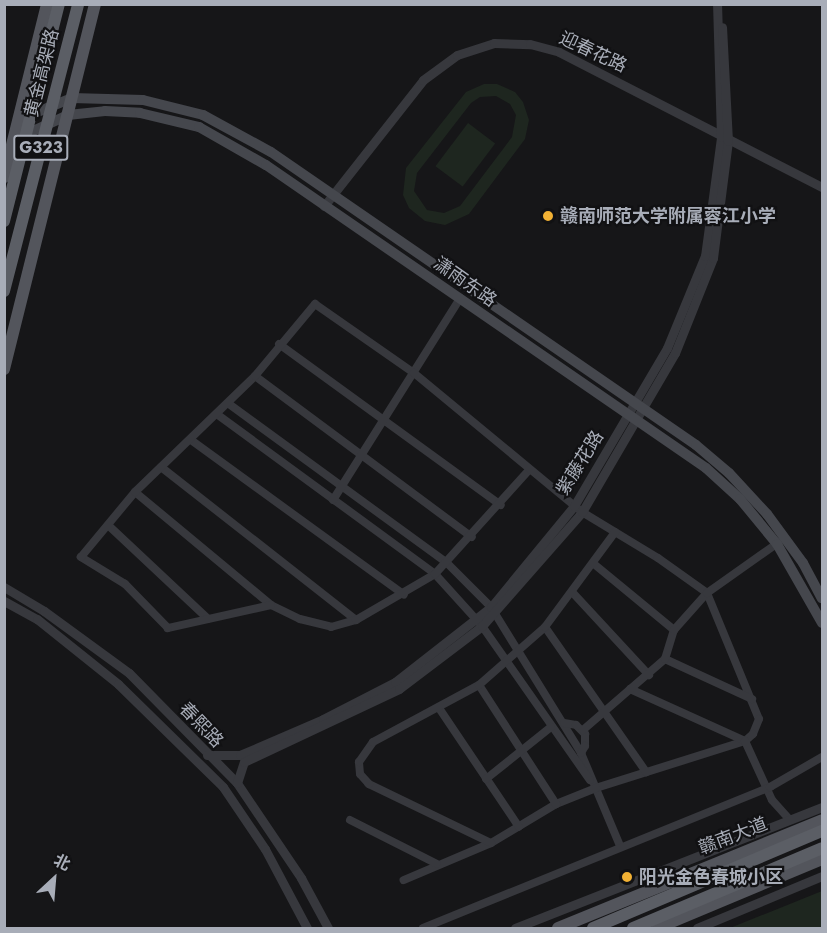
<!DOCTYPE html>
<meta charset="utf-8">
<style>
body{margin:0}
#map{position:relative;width:827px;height:933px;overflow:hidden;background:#161618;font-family:Jost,"Noto Sans SC",sans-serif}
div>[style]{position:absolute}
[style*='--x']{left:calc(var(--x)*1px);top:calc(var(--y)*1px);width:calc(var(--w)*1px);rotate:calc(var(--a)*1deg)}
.green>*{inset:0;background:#1e261f;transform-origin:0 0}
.minor>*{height:8px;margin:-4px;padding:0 4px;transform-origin:4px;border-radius:4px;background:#37383d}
.tertiary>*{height:9px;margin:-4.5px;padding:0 4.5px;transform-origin:4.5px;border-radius:4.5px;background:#37383d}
.secondary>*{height:10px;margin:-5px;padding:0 5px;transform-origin:5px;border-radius:5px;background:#45474d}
.primary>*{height:12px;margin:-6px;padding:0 6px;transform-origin:6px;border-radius:6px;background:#53555c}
.trunk>*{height:12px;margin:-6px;padding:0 6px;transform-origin:6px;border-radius:6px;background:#5b5e65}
.trunk-bridge>*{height:12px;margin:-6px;padding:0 6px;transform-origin:6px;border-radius:6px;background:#5b5e65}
.dots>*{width:16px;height:16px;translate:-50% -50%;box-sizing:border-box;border:3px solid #111113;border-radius:50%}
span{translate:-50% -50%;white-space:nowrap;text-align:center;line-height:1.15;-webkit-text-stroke:4.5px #111113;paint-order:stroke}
.shield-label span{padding:2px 4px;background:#111113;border:2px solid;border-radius:4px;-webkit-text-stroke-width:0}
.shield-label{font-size:16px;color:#a8adb8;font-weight:700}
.street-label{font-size:18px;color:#a8adb8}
.poi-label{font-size:18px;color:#a8adb8;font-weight:700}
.left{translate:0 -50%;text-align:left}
.frame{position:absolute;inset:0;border:6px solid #a8adb8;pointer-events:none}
.north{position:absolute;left:24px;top:849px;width:60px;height:60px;-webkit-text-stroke:4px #111113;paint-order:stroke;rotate:26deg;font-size:16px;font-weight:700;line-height:24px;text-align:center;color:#a8adb8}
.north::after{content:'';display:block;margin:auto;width:21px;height:27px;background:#a8adb8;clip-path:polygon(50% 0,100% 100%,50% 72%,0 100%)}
</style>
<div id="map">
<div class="green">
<i style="clip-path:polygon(evenodd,497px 84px,515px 92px,523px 102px,529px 120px,525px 139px,469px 214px,445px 225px,425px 221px,409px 208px,403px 195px,406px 168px,466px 92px,484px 84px,497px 84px,496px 96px,510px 104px,516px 115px,512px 137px,460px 206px,444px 213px,427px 210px,414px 191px,417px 173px,471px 103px,480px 97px,496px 96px)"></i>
<i style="left:468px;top:123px;width:34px;height:54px;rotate:37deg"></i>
<i style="clip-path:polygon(822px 891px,822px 928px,730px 928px)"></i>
</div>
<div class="minor">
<i style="--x:279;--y:344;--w:274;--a:36"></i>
<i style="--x:255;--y:376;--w:270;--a:36.6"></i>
<i style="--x:229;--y:404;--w:270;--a:36.1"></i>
<i style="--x:447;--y:563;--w:62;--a:45"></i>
<i style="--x:491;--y:607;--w:172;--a:58.3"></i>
<i style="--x:581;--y:753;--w:101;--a:67.2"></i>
<i style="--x:218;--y:415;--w:269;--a:36.2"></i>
<i style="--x:435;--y:574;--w:70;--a:47.9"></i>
<i style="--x:482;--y:626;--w:188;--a:55"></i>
<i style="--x:191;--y:440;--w:263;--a:36"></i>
<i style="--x:161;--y:467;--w:248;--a:38.1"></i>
<i style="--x:135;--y:492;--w:177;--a:39.7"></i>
<i style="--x:271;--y:605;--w:32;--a:26"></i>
<i style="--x:300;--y:619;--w:32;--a:14"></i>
<i style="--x:331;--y:627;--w:26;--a:-16"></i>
<i style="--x:356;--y:620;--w:91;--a:-30.2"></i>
<i style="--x:435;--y:574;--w:139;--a:-47.9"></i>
<i style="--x:333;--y:500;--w:239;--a:-57.8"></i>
<i style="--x:108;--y:525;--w:137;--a:43.2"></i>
<i style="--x:594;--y:564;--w:104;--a:39.5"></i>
<i style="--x:573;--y:593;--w:112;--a:47.2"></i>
<i style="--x:271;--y:605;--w:106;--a:167.4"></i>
<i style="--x:168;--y:628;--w:62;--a:-134.3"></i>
<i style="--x:125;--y:584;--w:52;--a:-148.5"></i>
<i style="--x:81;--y:557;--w:85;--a:-50.3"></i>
<i style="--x:135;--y:492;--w:167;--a:-44"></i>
<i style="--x:255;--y:376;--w:94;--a:-50.2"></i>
<i style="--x:315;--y:304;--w:121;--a:34.9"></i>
<i style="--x:414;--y:373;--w:218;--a:39.6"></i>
<i style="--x:582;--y:512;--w:89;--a:31.2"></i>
<i style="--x:658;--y:558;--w:60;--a:35.5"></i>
<i style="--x:707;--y:593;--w:136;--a:67.6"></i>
<i style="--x:759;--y:719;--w:16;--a:112"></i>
<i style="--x:753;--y:734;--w:11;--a:139"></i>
<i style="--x:745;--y:741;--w:156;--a:162.5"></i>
<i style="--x:596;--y:788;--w:43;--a:158.2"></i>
<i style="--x:556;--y:804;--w:76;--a:149"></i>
<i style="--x:491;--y:843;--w:95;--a:157"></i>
<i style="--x:545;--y:627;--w:177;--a:55.1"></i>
<i style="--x:665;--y:659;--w:96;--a:24.7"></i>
<i style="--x:479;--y:685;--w:142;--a:57.1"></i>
<i style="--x:630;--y:689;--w:126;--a:24.3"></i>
<i style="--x:745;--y:741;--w:65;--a:65.4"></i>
<i style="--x:772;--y:800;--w:27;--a:48"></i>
<i style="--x:439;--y:708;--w:143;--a:56.1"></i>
<i style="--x:564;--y:723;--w:12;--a:9"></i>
<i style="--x:576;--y:725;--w:13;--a:45"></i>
<i style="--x:585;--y:734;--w:12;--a:90"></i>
<i style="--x:585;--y:746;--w:8;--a:120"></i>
<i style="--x:583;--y:730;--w:108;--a:-40.9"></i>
<i style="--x:665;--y:659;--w:30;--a:-73"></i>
<i style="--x:674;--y:630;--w:50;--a:-48.3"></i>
<i style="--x:707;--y:593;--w:88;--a:-35.3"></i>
<i style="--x:486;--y:779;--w:83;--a:-38.7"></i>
<i style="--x:350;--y:820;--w:97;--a:26.8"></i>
<i style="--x:491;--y:843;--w:136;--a:-154.2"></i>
<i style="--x:369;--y:784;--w:13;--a:-132"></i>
<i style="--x:360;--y:774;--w:12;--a:-95"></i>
<i style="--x:359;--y:762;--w:24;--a:-55"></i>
<i style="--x:373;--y:742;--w:120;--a:-28.3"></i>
<i style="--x:479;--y:685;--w:88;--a:-41.3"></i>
<i style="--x:545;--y:627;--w:118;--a:-53.6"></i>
<i style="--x:423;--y:928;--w:375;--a:-22.1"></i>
<i style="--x:770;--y:787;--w:60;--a:-30"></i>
</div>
<div class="tertiary">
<i style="--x:324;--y:206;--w:160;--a:-51.8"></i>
<i style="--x:423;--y:80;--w:42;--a:-36.3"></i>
<i style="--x:457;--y:55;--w:39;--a:-18"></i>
<i style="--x:494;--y:43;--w:36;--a:2"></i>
<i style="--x:530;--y:44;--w:30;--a:15"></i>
<i style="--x:559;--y:52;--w:296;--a:27.2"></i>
<i style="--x:4;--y:587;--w:47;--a:31"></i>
<i style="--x:44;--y:611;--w:105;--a:36.1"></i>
<i style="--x:129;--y:673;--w:154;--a:45.5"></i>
<i style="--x:237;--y:783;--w:115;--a:56"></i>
<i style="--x:301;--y:878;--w:57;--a:61.6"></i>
<i style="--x:4;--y:601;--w:38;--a:29"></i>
<i style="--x:37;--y:619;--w:104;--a:38.7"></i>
<i style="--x:118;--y:684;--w:147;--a:44.4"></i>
<i style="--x:223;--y:787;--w:75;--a:55.9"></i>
<i style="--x:265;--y:849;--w:89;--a:62"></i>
<i style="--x:207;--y:755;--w:33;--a:0"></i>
<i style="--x:240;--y:755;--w:90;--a:-23.4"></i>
<i style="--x:323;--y:719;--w:81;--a:-27.2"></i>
<i style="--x:395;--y:682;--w:122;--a:-38"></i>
<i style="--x:491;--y:607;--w:131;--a:-50.6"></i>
<i style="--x:574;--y:506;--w:183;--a:-59.5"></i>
<i style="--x:667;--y:348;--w:100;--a:-67.6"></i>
<i style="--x:705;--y:256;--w:120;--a:-82.3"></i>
<i style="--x:721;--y:137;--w:133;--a:-91.7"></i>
<i style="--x:237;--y:783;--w:22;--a:-72"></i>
<i style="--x:244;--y:762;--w:171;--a:-25.2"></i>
<i style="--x:399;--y:689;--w:104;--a:-37.2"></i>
<i style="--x:482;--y:626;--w:152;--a:-48.7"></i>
<i style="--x:582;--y:512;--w:184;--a:-59.7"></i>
<i style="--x:675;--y:353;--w:102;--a:-68.2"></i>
<i style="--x:713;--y:258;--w:118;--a:-82.7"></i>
<i style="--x:728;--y:141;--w:114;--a:-93"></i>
<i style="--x:515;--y:928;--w:330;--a:-21.5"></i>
<i style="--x:697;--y:928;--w:135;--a:-22.6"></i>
</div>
<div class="secondary">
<i style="--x:25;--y:117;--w:51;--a:-22"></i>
<i style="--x:72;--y:98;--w:71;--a:1.6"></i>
<i style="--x:143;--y:100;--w:62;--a:14"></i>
<i style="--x:203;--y:115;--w:77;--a:28.6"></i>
<i style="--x:271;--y:152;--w:516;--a:34.58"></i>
<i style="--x:696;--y:445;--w:43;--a:40.3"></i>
<i style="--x:729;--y:473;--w:56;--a:47.2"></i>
<i style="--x:767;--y:514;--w:61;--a:53.7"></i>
<i style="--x:803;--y:563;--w:40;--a:62"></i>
<i style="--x:22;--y:136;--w:51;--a:-24.5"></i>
<i style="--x:68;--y:115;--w:37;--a:-6"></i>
<i style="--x:105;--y:111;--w:35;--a:3"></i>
<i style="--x:140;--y:113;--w:61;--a:13.3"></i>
<i style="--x:199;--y:127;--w:77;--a:29.6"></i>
<i style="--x:266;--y:165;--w:534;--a:34.55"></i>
<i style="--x:706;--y:468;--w:46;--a:42.4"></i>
<i style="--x:740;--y:499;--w:58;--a:50.6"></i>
<i style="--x:777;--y:544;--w:91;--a:60.3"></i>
</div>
<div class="primary">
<i style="--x:4;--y:177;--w:178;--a:-76"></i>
<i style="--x:4;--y:369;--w:376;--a:-76"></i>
<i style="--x:558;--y:928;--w:285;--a:-22.2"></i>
<i style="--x:657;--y:928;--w:179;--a:-22.7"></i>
</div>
<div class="trunk">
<i style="--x:593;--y:928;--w:249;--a:-23"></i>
<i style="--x:633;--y:928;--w:205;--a:-22.9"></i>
</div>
<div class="trunk-bridge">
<i style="--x:4;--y:221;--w:224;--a:-75.8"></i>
<i style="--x:4;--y:291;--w:296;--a:-75.5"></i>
</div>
<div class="dots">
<i style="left:548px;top:216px;background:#f2b134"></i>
<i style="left:627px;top:877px;background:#f2b134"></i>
</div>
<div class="shield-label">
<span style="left:41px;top:148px">G323</span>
</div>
<div class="street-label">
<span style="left:593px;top:52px;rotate:25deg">迎春花路</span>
<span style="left:42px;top:73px;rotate:-76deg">黄金高架路</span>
<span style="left:465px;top:282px;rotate:35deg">潇雨东路</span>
<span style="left:580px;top:463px;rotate:-58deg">紫藤花路</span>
<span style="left:201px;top:725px;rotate:46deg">春熙路</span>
<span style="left:733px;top:836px;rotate:-21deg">赣南大道</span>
</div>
<div class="poi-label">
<span class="left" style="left:560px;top:216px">赣南师范大学附属蓉江小学</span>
<span class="left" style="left:639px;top:877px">阳光金色春城小区</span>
</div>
<div class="frame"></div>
<div class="north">北</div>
</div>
